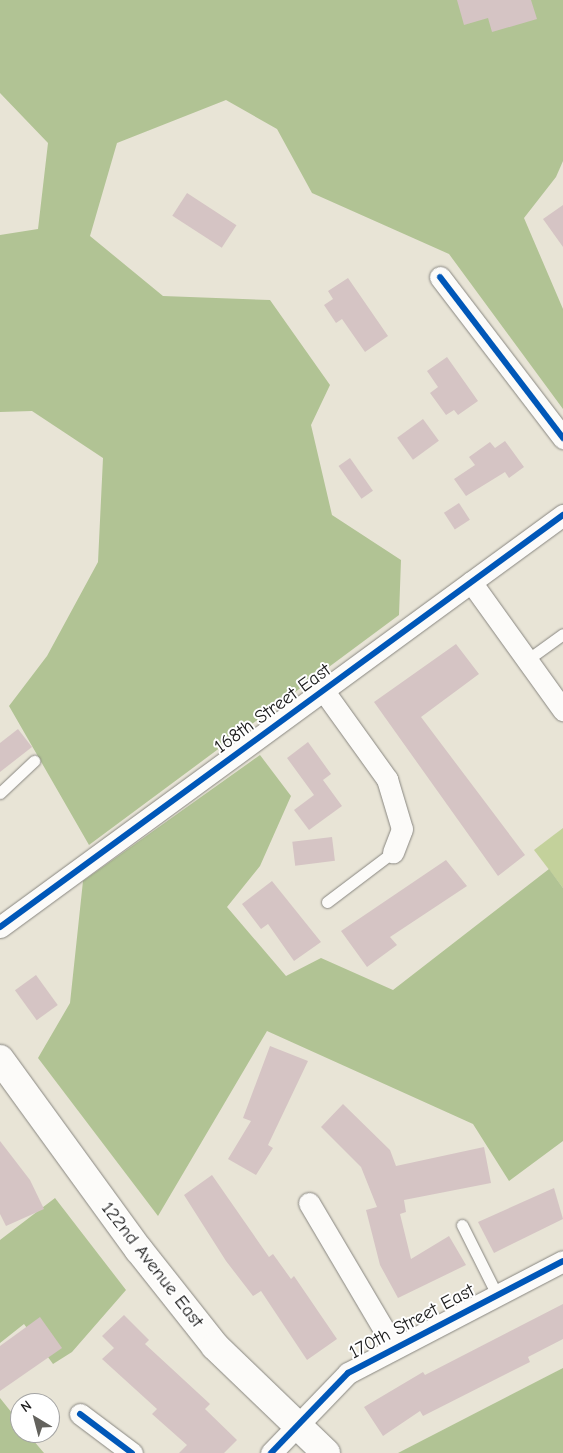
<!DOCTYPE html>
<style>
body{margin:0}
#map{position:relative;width:563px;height:1453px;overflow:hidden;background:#e8e4d6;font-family:"Comic Neue",sans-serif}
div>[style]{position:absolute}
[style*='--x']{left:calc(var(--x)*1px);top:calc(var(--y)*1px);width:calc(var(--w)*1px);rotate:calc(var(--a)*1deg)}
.green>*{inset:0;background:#c3d19b}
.forest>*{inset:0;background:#b1c394}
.building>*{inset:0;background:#d5c4c4;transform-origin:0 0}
.roads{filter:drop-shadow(0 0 1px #888680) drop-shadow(0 0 1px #888680)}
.lane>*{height:11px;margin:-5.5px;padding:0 5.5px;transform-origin:5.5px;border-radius:5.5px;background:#fcfbf9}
.street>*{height:21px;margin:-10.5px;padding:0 10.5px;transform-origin:10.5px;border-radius:10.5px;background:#fcfbf9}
.secondary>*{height:28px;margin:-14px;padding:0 14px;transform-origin:14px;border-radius:14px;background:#fcfbf9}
.cycleway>*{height:6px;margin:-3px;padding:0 3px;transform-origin:3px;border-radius:3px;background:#0057b8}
span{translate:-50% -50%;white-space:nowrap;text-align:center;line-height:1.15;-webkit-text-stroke:4px #fff;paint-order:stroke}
.street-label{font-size:19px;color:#1c1c1c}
.north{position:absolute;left:10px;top:1393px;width:50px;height:50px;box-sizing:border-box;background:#fff;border:1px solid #a4a4a4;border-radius:50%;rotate:323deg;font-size:14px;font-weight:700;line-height:20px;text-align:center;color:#1c1c1c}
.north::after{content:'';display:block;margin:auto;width:18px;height:22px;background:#63625d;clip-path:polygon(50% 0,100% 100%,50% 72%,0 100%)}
</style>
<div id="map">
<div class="green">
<i style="clip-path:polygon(563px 828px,563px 888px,534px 850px)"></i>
</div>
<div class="forest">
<i style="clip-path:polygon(0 0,563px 0,563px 161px,556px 177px,524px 218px,563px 309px,563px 409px,449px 254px,312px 193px,277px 129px,226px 100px,117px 143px,90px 236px,163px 296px,270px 300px,330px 385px,311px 425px,332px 515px,401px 560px,399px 615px,89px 845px,9px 706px,47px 656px,98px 562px,103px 458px,32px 411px,0 412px,0 235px,38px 229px,48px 143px,0 93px)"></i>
<i style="clip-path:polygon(260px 755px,291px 796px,260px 866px,227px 907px,286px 976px,321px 958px,393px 990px,549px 869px,563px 888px,563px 1141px,509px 1181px,473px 1124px,267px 1031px,158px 1216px,38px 1058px,70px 1003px,83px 881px)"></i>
<i style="clip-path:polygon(55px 1198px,126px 1290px,72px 1352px,53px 1364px,24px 1324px,0 1343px,0 1240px)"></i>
<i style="clip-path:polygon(563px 1368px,563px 1453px,398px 1453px)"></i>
<i style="clip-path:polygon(0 1398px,20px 1423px,20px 1433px,27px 1433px,44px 1453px,0 1453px)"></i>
</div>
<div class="building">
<i style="clip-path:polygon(457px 0,531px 0,537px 19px,492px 32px,488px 18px,464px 25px)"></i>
<i style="left:187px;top:193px;width:59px;height:27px;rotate:33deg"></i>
<i style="clip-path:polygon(563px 205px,563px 247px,543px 219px)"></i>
<i style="clip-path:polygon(348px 278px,388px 336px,365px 352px,342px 319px,336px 323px,324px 305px,333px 299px,328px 291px)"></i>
<i style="clip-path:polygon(447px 357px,478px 401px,458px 415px,454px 410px,446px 415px,430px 393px,438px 387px,427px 371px)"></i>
<i style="left:423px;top:419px;width:27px;height:32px;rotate:54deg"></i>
<i style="clip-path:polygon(505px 441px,524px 467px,509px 478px,505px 472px,466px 496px,454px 479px,475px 465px,469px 457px,490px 442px,495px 448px)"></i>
<i style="left:350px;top:458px;width:40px;height:14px;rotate:55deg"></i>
<i style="left:459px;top:503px;width:20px;height:18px;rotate:57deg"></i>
<i style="clip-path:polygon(456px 644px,479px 674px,421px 717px,525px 855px,498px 876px,374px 702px)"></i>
<i style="clip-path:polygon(18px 729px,32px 747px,0 772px,0 743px)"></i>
<i style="clip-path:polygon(308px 742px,331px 774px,323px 780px,342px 806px,309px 830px,294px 810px,314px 795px,287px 758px)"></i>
<i style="left:332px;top:837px;width:24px;height:40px;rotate:83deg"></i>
<i style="clip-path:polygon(446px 860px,467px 886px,390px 937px,397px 945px,367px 967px,341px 931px)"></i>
<i style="clip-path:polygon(272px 881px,321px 942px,294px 961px,268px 924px,261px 929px,242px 904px)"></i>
<i style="left:36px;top:975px;width:37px;height:26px;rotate:54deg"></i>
<i style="clip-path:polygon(270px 1046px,308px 1061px,268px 1145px,273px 1148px,256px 1175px,228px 1159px,251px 1121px,243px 1118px)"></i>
<i style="clip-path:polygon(343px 1104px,390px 1150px,396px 1166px,484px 1147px,491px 1183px,404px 1200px,406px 1212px,400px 1214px,411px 1259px,449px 1236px,466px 1265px,398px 1298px,380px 1265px,366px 1210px,377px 1207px,361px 1167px,321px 1127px)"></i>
<i style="clip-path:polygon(0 1141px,30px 1180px,44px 1209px,6px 1226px,0 1214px)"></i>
<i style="clip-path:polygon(212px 1175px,269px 1257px,273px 1254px,291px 1279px,294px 1276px,337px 1339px,307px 1360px,261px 1291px,253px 1296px,226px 1261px,184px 1195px)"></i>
<i style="clip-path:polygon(554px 1188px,563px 1219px,494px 1253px,478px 1222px)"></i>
<i style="clip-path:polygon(563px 1304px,563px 1339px,528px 1357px,530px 1362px,423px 1416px,420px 1411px,383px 1436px,364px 1407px,423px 1372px,425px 1375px)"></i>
<i style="clip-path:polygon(124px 1315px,149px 1340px,145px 1344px,210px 1404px,205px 1409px,237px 1440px,224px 1453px,179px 1453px,187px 1445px,152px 1414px,157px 1409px,102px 1359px,114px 1348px,102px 1336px)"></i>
<i style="clip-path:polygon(40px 1317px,62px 1348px,0 1391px,0 1346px)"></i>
</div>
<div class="roads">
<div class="lane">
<i style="--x:527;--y:660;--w:44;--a:-35.8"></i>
<i style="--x:0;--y:793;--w:47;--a:-43.3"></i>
<i style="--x:327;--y:902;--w:83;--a:-37.1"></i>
<i style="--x:462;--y:1225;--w:78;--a:63.4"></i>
</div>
<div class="street">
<i style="--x:440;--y:277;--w:203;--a:52.6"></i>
<i style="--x:471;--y:582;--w:158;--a:54.3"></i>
<i style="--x:323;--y:690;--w:110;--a:54.3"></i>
<i style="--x:387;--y:779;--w:52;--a:73.3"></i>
<i style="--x:402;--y:829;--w:25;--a:111"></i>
<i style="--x:0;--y:927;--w:698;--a:-36.2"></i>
<i style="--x:309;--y:1203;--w:167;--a:59.4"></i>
<i style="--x:80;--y:1414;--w:65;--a:36.9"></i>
<i style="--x:271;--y:1453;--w:111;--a:-46.1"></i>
<i style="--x:348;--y:1373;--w:242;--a:-27.5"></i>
</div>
<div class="secondary">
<i style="--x:0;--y:1059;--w:236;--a:54"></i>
<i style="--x:139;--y:1250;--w:122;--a:51.6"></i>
<i style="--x:215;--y:1346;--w:154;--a:43.9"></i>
</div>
</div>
<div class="cycleway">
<i style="--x:440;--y:277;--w:203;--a:52.6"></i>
<i style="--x:0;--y:927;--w:698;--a:-36.2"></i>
<i style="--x:80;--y:1414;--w:65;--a:36.9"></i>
<i style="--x:271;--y:1453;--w:111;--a:-46.1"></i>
<i style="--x:348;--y:1373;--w:242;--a:-27.5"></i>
</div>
<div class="street-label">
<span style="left:273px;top:709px;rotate:-36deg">168th Street East</span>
<span style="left:152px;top:1265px;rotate:52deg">122nd Avenue East</span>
<span style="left:412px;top:1322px;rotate:-28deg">170th Street East</span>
</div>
<div class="north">N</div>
</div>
